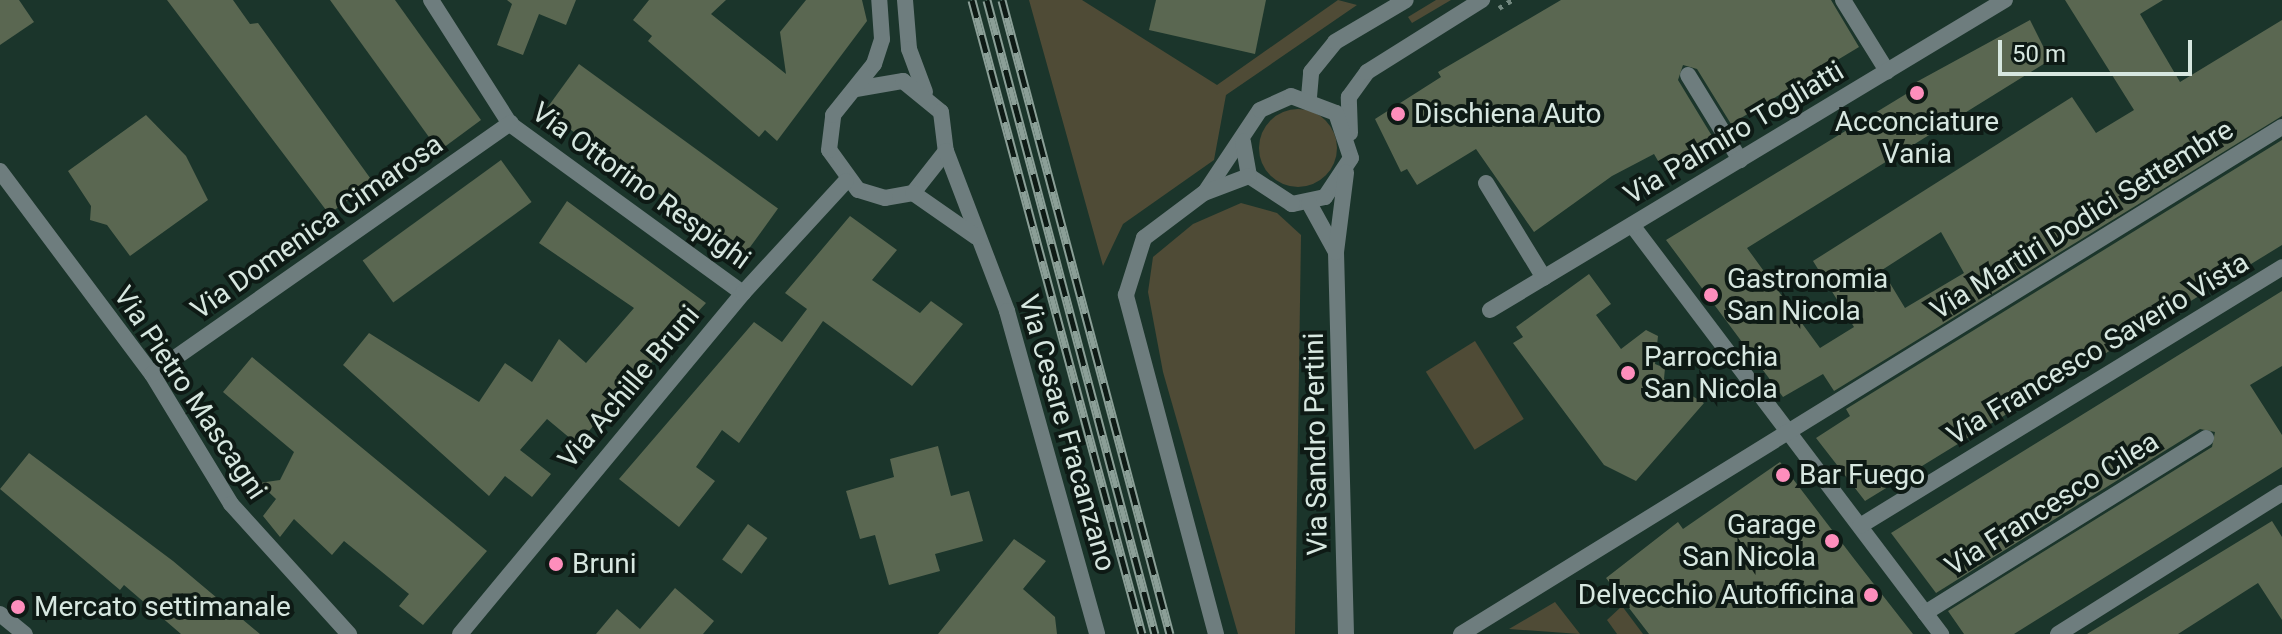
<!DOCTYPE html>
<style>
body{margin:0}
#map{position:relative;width:2282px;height:634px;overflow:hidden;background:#1b352b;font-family:Roboto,sans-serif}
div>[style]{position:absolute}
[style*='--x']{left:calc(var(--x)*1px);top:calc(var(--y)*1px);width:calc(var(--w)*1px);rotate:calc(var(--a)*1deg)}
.green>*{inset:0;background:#4f4b36;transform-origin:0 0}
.round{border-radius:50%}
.building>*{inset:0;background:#5a6751;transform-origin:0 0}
.path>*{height:5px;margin-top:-2.5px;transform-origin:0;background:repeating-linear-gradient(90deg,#72887f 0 4px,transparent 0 10px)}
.service>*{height:16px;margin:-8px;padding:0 8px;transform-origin:8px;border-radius:8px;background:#6e7d7e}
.minor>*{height:16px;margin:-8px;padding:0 8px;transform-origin:8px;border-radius:8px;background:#6e7d7e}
.tertiary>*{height:16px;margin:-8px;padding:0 8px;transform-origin:8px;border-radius:8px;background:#6e7d7e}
.rail>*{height:9px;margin-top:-4.5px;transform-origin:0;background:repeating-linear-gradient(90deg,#0e1a15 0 18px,#8b9f97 0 36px);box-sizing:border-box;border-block:2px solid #8b9f97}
.dots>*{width:22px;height:22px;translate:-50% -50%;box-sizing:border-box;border:4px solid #0e1a15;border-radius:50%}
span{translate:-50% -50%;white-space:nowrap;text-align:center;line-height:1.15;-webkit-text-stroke:8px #0e1a15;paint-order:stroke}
.poi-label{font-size:28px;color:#d7e7e0}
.left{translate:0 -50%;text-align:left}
.right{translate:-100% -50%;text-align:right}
.street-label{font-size:28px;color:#d7e7e0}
.scale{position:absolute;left:1998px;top:40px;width:194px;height:36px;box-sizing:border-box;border:4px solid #d7e7e0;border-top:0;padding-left:10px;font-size:24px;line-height:28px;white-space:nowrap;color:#d7e7e0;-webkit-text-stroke:6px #0e1a15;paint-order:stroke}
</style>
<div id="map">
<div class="green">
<i style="clip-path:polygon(1029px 0,1082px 0,1217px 85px,1338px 0,1357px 5px,1226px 95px,1214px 160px,1123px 224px,1103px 266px)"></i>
<i style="clip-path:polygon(1436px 0,1451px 0,1412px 23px,1408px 17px)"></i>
<i class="round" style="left:1259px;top:109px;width:78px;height:78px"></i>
<i style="clip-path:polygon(1241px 203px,1277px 213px,1301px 235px,1295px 634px,1238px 634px,1163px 372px,1148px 292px,1153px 257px,1193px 224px)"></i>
<i style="left:1475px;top:341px;width:92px;height:58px;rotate:58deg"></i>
<i style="clip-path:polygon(1555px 602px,1580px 634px,1509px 629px)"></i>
<i style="clip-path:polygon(1622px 606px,1643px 634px,1617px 634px,1607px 620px)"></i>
</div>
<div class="building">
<i style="clip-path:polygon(0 0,19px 0,34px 22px,0 45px)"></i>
<i style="clip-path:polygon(167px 0,233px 0,250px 24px,258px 23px,373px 182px,329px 214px)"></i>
<i style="clip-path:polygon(330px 0,395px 0,481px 120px,439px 151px)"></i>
<i style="clip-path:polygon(507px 0,576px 0,566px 25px,539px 14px,523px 55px,497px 45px,512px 4px)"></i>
<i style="clip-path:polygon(649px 0,726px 0,711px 14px,786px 74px,780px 32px,806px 0,862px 0,867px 21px,777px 141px,765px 130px,759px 137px,648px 41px,652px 36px,633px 20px)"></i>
<i style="clip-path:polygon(1156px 0,1266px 0,1255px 54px,1149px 30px)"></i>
<i style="clip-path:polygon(1561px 0,1831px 0,1859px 47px,1731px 124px,1697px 69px,1683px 65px,1678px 80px,1712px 136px,1661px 166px,1654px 154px,1612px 176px,1534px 232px,1476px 149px,1417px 185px,1407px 169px,1401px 172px,1375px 119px,1441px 77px,1438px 72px)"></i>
<i style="clip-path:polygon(evenodd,2065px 0,2163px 0,2140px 14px,2180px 82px,2282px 20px,2282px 116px,1834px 391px,1823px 374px,1783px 397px,1666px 240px,1911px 91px,1909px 86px,2030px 20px,2050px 60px,1747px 248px,1820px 348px,1854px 327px,1813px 261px,2072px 97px,2096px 133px,2134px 110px,2065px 0,1941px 232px,1964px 273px,1905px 308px,1882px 270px,1941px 232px)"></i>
<i style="left:579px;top:64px;width:246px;height:58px;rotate:36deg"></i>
<i style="clip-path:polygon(146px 115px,186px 156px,208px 200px,130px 256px,107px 225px,90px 220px,91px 206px,68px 171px)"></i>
<i style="clip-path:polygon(2282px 140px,2282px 245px,1865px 501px,1816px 438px,1850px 416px,1846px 409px)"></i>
<i style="left:501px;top:160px;width:52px;height:171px;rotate:54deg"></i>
<i style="clip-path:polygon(567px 201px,706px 303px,577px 444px,547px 419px,520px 450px,551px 474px,532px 497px,505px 476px,489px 496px,343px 365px,369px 333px,479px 402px,505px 363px,532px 382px,559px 339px,586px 363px,634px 308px,539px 243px)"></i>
<i style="clip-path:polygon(850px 216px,897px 250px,872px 280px,920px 313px,931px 301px,963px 324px,912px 386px,823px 321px,739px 443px,722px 430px,696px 467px,715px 481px,679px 527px,619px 479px,754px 322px,782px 342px,807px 309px,785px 293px)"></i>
<i style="clip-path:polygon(1589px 274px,1611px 304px,1596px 315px,1621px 349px,1646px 330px,1658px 336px,1655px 364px,1665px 368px,1664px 379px,1704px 403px,1636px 481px,1604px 465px,1513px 343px,1523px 337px,1516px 327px)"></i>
<i style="clip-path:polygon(2282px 291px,2282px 366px,2250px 385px,2282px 435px,2282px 467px,2014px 634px,1964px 634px,1948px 611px,2212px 447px,2215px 432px,2200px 429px,1936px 593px,1891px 533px)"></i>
<i style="clip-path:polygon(252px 357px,487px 551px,423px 625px,399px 606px,409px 594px,344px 541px,332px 555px,294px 519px,280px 537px,263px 516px,276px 499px,259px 483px,280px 480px,294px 452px,223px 392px)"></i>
<i style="clip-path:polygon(938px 446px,951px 496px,969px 491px,983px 541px,935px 554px,940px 571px,889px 585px,875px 535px,860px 539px,846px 491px,894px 477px,890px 459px)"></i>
<i style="clip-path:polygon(29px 453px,173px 561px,260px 634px,181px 634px,124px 585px,120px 590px,0 489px)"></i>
<i style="clip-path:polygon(1780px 462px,1855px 560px,1913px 634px,1649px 634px,1606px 578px,1678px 522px,1683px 529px)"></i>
<i style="clip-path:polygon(2272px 521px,2282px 537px,2282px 620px,2258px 583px,2178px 634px,2087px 634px)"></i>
<i style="left:748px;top:524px;width:24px;height:44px;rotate:36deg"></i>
<i style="clip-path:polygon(1014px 539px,1046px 561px,1023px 589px,1055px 617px,1057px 634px,938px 634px)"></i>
<i style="clip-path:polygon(675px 588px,714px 621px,703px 634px,596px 634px,617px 609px,640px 629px)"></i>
</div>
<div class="path">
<i style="--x:1499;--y:8;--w:15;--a:-32"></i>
</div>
<div class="service">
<i style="--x:1843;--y:0;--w:84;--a:58.2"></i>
<i style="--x:1688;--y:75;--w:100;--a:58.5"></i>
<i style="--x:1486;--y:183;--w:111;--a:58.6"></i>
</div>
<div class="minor">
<i style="--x:431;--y:0;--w:147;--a:57.5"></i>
<i style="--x:510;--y:124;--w:288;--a:36"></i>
<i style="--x:1309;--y:97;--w:25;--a:-85"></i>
<i style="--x:1311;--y:72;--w:38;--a:-51"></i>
<i style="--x:1335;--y:42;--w:82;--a:-30.6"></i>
<i style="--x:1350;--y:133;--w:36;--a:-92"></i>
<i style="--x:1349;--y:97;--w:31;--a:-54"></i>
<i style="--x:1367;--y:72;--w:136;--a:-32.1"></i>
<i style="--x:0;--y:171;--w:254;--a:53.2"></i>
<i style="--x:152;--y:374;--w:152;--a:58.7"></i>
<i style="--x:231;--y:504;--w:176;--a:47.8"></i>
<i style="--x:1206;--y:191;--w:97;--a:-56.3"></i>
<i style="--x:1260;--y:110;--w:34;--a:-24"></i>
<i style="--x:1291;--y:96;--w:48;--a:20.7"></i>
<i style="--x:1336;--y:113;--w:47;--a:71.6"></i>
<i style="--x:1351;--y:158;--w:47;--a:123.7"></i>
<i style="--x:1325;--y:197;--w:34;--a:168"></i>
<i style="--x:1292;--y:204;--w:51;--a:-146.9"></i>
<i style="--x:1249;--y:176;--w:35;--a:-100"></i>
<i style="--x:1309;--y:203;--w:56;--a:61.1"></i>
<i style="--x:1632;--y:225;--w:513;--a:52.93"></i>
<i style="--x:1490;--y:310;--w:601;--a:-31.05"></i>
<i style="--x:152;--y:374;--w:438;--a:-35"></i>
<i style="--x:1860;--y:526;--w:495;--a:-31.5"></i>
<i style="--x:1925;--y:613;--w:331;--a:-31.9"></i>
<i style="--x:0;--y:614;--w:32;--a:39"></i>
<i style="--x:1216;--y:634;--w:351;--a:-104.9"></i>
<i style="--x:1126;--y:295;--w:60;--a:-72.5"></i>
<i style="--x:1144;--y:238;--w:75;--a:-36.9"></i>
<i style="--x:1204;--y:193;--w:48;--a:-20.7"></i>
<i style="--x:1346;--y:634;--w:382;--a:-91.5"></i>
<i style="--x:1336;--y:252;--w:80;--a:-82.8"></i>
<i style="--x:1461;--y:634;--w:965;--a:-31.7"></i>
<i style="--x:2058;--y:634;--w:265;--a:-32.2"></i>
</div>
<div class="tertiary">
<i style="--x:905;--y:0;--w:49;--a:85.3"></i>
<i style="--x:909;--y:49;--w:46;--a:69.6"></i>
<i style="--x:856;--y:89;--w:48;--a:-9.7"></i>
<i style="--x:903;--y:81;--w:49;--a:39.2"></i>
<i style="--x:941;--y:112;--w:39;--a:83"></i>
<i style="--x:946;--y:151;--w:53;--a:128.2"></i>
<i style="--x:913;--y:193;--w:28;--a:170"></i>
<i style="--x:885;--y:198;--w:28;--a:-163"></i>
<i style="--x:858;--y:190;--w:49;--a:-125.9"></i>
<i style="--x:829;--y:150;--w:35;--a:-83"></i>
<i style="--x:833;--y:115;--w:65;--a:-51.2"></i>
<i style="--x:874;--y:64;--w:26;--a:-72"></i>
<i style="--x:882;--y:39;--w:39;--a:-94"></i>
<i style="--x:946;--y:151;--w:171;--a:69.1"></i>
<i style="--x:1007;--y:311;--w:335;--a:74.4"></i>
<i style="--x:913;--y:193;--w:77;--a:34.9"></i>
<i style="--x:460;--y:634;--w:443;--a:-50.3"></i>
<i style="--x:743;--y:293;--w:152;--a:-47.4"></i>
</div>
<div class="rail">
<i style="--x:972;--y:0;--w:656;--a:74.99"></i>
<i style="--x:987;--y:0;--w:656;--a:75.16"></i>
<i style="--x:1002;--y:0;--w:656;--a:75.16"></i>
</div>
<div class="dots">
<i style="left:1917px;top:93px;background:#fe8ebc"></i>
<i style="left:1398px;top:114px;background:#fe8ebc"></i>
<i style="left:1711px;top:295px;background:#fe8ebc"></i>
<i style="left:1628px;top:373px;background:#fe8ebc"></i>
<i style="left:1783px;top:475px;background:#fe8ebc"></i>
<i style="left:1832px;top:541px;background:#fe8ebc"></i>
<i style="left:556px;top:564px;background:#fe8ebc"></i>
<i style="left:1871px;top:595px;background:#fe8ebc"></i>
<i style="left:18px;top:607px;background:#fe8ebc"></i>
</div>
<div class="poi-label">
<span class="left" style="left:1414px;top:114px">Dischiena Auto</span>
<span style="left:1917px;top:138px">Acconciature<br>Vania</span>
<span class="left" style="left:1727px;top:295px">Gastronomia<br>San Nicola</span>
<span class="left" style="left:1644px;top:373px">Parrocchia<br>San Nicola</span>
<span class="left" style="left:1799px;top:475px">Bar Fuego</span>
<span class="right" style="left:1816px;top:541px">Garage<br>San Nicola</span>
<span class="left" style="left:572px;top:564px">Bruni</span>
<span class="right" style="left:1855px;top:595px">Delvecchio Autofficina</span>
<span class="left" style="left:34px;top:607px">Mercato settimanale</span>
</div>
<div class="street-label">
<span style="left:1734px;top:133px;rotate:-31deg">Via Palmiro Togliatti</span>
<span style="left:641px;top:186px;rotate:36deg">Via Ottorino Respighi</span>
<span style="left:2082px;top:220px;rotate:-32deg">Via Martiri Dodici Settembre</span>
<span style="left:317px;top:227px;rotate:-35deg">Via Domenica Cimarosa</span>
<span style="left:2098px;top:349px;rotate:-31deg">Via Francesco Saverio Vista</span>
<span style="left:629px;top:387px;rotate:-50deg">Via Achille Bruni</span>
<span style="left:190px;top:393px;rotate:56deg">Via Pietro Mascagni</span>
<span style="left:1067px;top:433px;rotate:74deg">Via Cesare Fracanzano</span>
<span style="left:1316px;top:444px;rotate:-91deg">Via Sandro Pertini</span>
<span style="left:2052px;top:504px;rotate:-32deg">Via Francesco Cilea</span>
</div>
<div class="scale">50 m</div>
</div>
